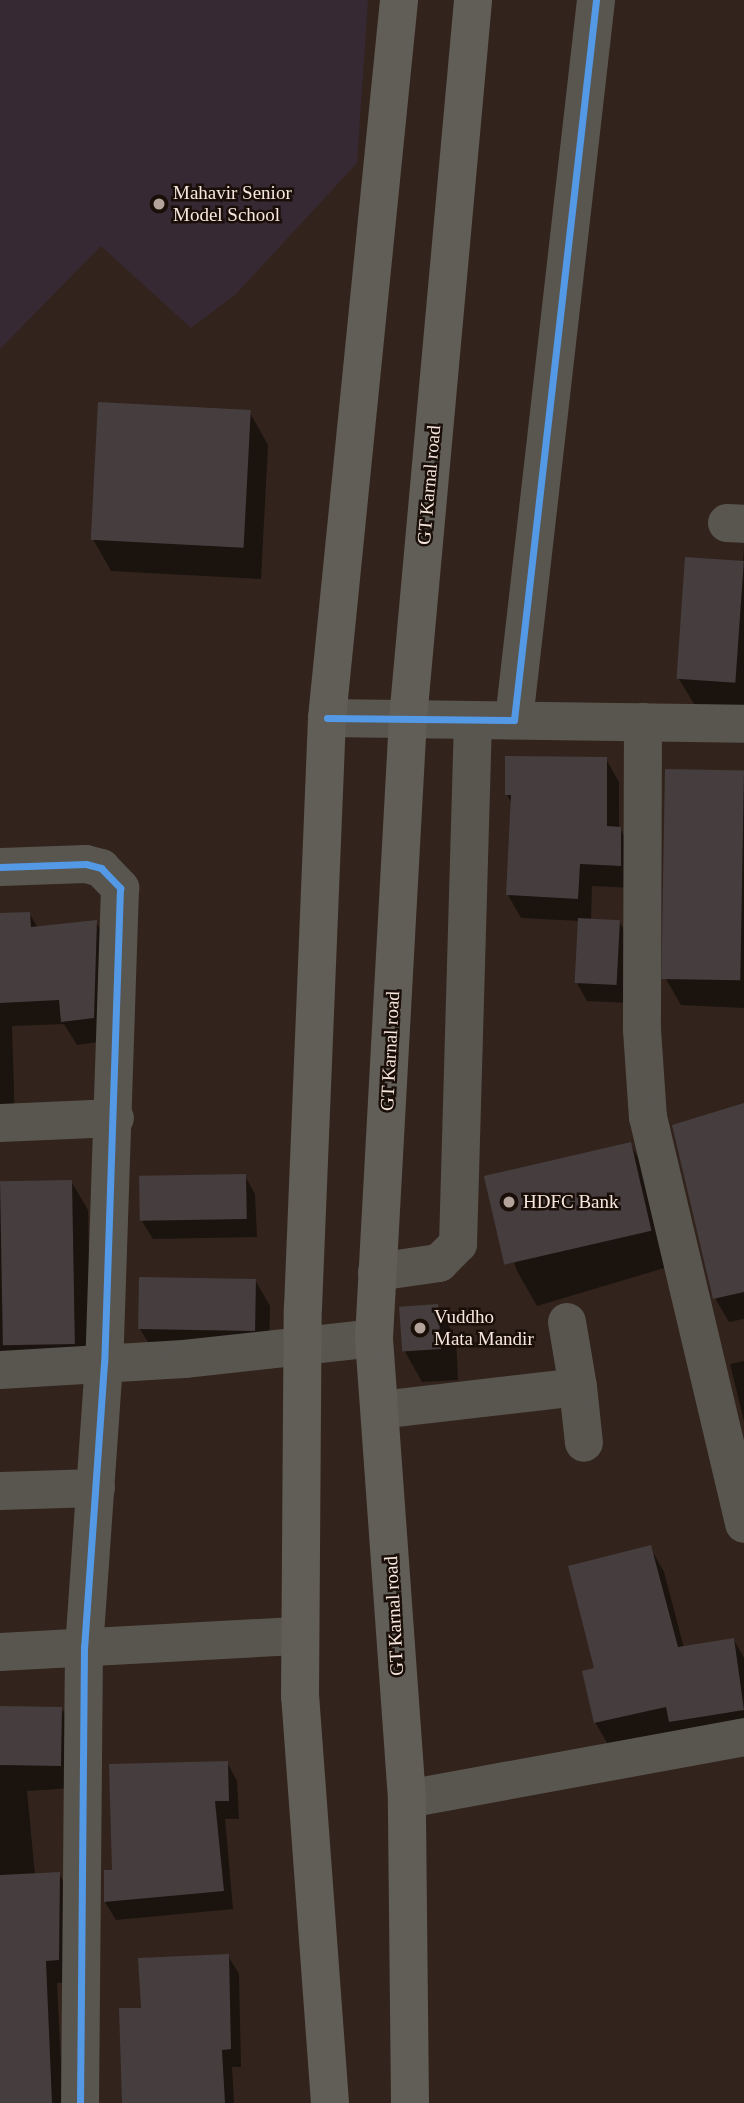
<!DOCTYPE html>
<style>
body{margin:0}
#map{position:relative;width:744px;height:2103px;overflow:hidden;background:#32241c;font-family:Georgia,serif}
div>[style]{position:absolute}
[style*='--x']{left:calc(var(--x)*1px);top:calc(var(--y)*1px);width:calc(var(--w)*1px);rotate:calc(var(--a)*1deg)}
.education>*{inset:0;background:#372933}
.shadow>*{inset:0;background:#0007}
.building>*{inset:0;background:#463d3f;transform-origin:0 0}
.minor>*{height:38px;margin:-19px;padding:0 19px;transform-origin:19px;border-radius:19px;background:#595650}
.major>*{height:38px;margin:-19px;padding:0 19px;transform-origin:19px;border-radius:19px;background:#615d57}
.cycleway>*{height:7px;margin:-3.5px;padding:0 3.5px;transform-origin:3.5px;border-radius:3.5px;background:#5399e6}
.dots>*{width:19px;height:19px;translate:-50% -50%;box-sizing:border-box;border:4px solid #190e08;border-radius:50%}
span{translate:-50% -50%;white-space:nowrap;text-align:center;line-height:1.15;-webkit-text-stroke:5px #190e08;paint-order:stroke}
.poi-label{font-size:19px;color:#f8e7de}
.left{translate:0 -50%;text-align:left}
.street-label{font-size:19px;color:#f8e7de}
</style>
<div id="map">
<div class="education">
<i style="clip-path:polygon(0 0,368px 0,357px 163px,236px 294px,191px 328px,101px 246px,0 349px)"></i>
</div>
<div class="shadow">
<i style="clip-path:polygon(250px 413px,268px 445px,261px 579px,111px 571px,93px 539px)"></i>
<i style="clip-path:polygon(744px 547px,744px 707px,694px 704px,679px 679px,743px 562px)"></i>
<i style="clip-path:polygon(606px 759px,619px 782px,619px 827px,633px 851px,633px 888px,592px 886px,591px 920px,619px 921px,630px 940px,630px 1003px,587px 1001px,577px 983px,580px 921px,521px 918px,508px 895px,512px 804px,507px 795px)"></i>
<i style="clip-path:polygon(744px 773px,744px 1008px,681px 1005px,666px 979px)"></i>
<i style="clip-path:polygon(29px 913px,38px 928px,96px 922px,110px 945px,106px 1041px,77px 1045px,64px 1024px,12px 1026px,15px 1124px,0 1126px,0 915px)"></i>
<i style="clip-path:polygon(744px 1105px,744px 1319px,729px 1322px,715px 1298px)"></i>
<i style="clip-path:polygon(630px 1144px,651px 1179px,671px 1266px,537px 1306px,517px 1271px,486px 1179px)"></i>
<i style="clip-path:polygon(245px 1176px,255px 1194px,257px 1237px,153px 1239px,142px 1221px)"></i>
<i style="clip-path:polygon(71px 1181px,88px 1210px,91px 1371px,0 1379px,0 1183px)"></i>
<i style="clip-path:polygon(255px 1280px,270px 1306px,269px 1354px,155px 1354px,140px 1329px)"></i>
<i style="clip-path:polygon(437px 1306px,456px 1338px,458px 1380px,422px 1382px,404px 1350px)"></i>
<i style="clip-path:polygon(744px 1361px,744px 1421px,730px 1364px)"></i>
<i style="clip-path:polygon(650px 1547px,664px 1572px,684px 1648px,734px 1640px,744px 1658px,744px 1736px,609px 1746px,595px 1722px,596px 1670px)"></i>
<i style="clip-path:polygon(61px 1708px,74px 1731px,73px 1788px,27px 1791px,35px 1875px,59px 1874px,72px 1896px,71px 1982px,57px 1983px,63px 2103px,0 2103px,0 1710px)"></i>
<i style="clip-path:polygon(227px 1762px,237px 1781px,239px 1819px,225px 1819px,233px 1909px,116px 1920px,105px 1902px,106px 1872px,114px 1871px)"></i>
<i style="clip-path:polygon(228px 1956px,239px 1974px,241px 2067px,232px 2067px,234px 2103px,124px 2103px,142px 2009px)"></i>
</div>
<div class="building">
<i style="left:98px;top:402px;width:153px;height:138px;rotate:3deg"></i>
<i style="left:685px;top:557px;width:59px;height:122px;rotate:4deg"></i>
<i style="clip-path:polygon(505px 756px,607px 757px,607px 826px,621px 827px,621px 866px,580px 864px,578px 899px,506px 895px,511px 795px,505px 795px)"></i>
<i style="left:665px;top:769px;width:79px;height:210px;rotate:1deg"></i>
<i style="clip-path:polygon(30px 912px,31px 927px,97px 920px,94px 1018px,61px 1022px,59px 1000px,0 1003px,0 913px)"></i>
<i style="left:578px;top:918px;width:42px;height:65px;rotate:3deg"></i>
<i style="clip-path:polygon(744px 1103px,744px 1292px,713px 1299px,672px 1125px)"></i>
<i style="left:631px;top:1142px;width:91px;height:151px;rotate:77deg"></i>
<i style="left:246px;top:1174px;width:45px;height:107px;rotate:89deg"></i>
<i style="left:72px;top:1180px;width:164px;height:72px;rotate:89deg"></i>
<i style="left:139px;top:1277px;width:117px;height:52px;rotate:1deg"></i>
<i style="left:438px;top:1304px;width:45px;height:39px;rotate:86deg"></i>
<i style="clip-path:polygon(651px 1545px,678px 1647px,734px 1638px,744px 1710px,669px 1722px,666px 1707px,594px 1723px,582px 1671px,594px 1668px,568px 1566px)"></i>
<i style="left:62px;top:1707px;width:59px;height:62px;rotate:91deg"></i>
<i style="clip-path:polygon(228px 1761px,229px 1801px,215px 1801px,224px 1891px,104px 1902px,104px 1870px,112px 1870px,109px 1764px)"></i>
<i style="clip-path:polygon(60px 1872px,59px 1960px,46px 1961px,52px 2103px,0 2103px,0 1875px)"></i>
<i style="clip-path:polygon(229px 1954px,231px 2049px,222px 2050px,225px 2103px,122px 2103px,119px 2008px,141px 2008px,138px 1958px)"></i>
</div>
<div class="minor">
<i style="--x:727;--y:523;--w:17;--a:3"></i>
<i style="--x:327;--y:718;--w:417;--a:0.8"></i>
<i style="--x:514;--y:720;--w:725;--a:-83.5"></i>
<i style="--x:643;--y:722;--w:308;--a:90.2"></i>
<i style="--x:642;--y:1030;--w:87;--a:86.1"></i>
<i style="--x:648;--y:1117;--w:418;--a:76.7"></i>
<i style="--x:0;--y:867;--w:86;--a:-2"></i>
<i style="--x:86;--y:864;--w:16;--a:15"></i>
<i style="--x:101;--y:868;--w:28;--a:46"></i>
<i style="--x:120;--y:888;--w:475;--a:91.9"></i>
<i style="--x:104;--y:1363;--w:284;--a:94"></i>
<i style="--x:84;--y:1646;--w:457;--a:90.5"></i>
<i style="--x:0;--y:1123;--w:115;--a:-2.5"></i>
<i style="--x:377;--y:1272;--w:63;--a:-8.3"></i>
<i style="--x:439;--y:1263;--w:27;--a:-45"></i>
<i style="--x:458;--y:1244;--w:524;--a:-88.36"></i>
<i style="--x:0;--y:1370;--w:184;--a:-3.4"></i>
<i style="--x:184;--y:1359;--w:191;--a:-6.3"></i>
<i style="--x:578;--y:1387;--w:56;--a:83.9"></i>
<i style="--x:380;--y:1410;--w:199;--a:-6.6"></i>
<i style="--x:578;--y:1387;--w:66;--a:-99.6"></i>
<i style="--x:0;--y:1491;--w:96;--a:-1.8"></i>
<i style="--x:0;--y:1652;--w:300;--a:-3.1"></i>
<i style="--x:407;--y:1799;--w:343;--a:-10.4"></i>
</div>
<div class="major">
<i style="--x:330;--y:2103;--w:408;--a:-94.2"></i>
<i style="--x:300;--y:1696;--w:388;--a:-89.6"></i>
<i style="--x:303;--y:1308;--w:590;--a:-87.67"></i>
<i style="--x:327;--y:718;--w:722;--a:-84.27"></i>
<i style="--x:410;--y:2103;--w:304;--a:-90.6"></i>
<i style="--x:407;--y:1799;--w:462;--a:-94.1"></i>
<i style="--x:374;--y:1338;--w:620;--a:-86.86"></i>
<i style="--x:408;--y:719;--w:722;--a:-84.83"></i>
</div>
<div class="cycleway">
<i style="--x:327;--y:718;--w:187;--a:0.6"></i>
<i style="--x:514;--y:720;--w:725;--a:-83.5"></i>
<i style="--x:0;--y:867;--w:86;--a:-2"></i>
<i style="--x:86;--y:864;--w:16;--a:15"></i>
<i style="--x:101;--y:868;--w:28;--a:46"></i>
<i style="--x:120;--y:888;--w:475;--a:91.9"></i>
<i style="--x:104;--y:1363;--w:284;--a:94"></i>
<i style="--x:84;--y:1646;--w:457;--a:90.5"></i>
</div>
<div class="dots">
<i style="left:159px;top:204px;background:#b3a39a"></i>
<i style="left:509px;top:1202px;background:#b3a39a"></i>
<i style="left:420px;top:1328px;background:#b3a39a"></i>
</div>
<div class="poi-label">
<span class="left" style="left:173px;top:204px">Mahavir Senior<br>Model School</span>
<span class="left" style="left:523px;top:1202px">HDFC Bank</span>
<span class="left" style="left:434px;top:1328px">Vuddho<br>Mata Mandir</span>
</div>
<div class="street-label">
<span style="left:429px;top:485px;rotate:-85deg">GT Karnal road</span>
<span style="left:390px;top:1051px;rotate:-87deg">GT Karnal road</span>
<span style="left:394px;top:1616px;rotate:-93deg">GT Karnal road</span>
</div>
</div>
